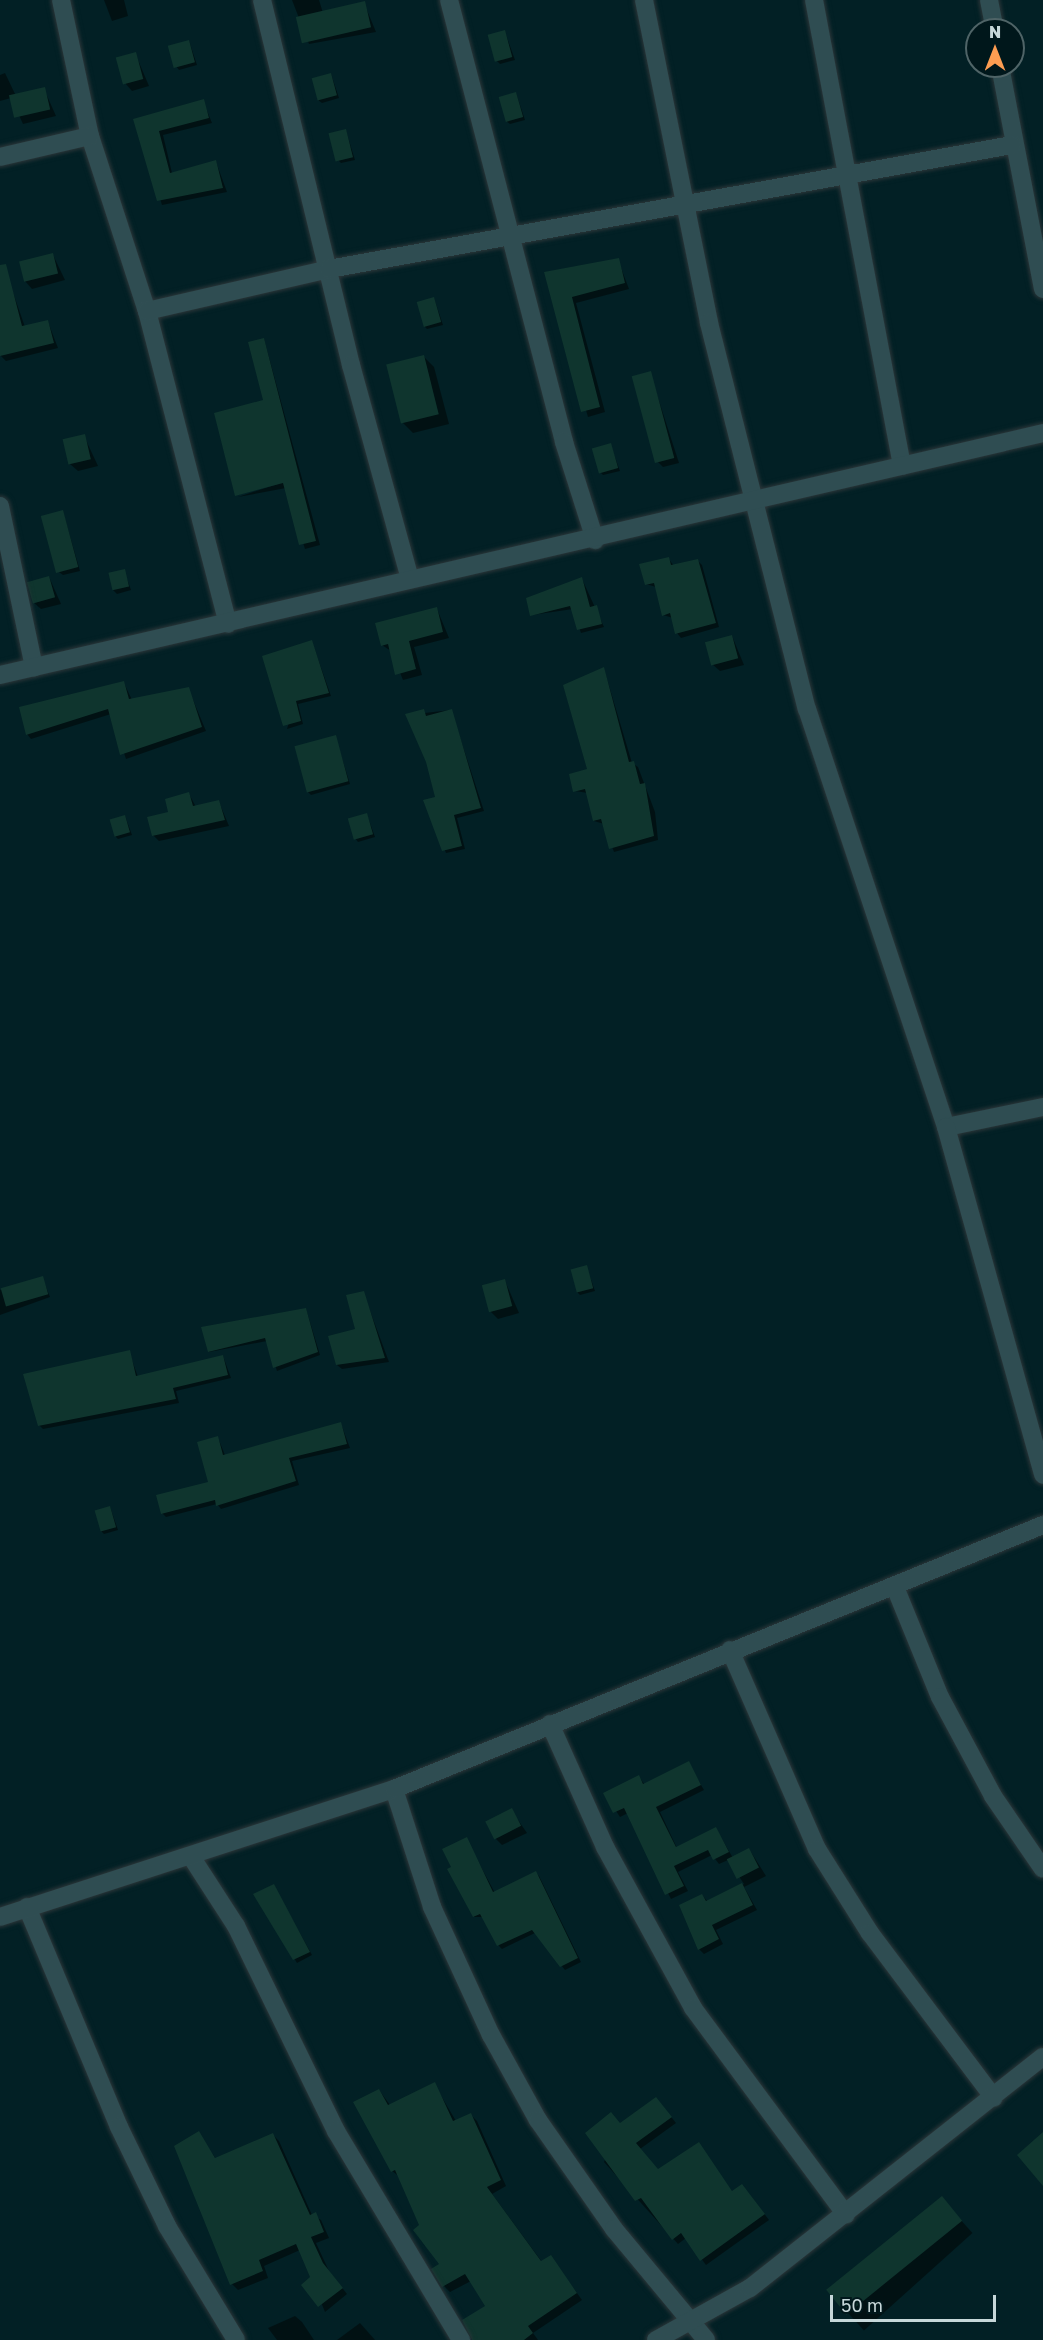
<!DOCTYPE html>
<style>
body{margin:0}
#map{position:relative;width:1043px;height:2340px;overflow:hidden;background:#022025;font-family:"Golos Text",sans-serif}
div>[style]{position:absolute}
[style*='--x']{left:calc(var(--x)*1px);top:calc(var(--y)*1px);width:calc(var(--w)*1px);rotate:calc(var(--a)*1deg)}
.shadow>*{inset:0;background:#0007;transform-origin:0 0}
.building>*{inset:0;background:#0f352e;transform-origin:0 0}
.roads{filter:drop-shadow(0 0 2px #2c3639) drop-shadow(0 0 2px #2c3639)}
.street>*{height:18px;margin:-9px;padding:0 9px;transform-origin:9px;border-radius:9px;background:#2f4d52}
span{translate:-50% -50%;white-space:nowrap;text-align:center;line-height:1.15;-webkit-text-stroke:4.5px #00171b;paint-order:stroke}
.north{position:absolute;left:965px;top:18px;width:60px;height:60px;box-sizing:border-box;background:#00171b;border:2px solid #4f6467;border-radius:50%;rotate:0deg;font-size:16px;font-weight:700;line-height:24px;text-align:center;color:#c6d7d9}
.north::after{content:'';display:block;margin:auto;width:21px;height:27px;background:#fc9d52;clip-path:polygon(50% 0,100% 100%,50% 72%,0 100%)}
.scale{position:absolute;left:830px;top:2295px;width:166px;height:27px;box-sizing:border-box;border:3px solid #c6d7d9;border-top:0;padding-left:8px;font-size:18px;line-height:21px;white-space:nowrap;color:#c6d7d9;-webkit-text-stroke:4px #00171b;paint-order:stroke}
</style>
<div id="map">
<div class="shadow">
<i style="clip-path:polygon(104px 0,124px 0,128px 16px,112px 21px)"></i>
<i style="clip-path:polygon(292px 0,319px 0,323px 13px,364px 3px,376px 32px,309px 44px)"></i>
<i style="clip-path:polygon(505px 32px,515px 60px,500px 64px,497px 61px)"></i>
<i style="clip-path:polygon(189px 41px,197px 65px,179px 70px,176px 66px)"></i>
<i style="clip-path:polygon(135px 53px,149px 86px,132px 91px,125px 83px)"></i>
<i style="clip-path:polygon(5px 73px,16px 96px,44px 89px,56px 116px,23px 124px,11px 98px,0 101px,0 75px)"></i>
<i style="clip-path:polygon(331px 74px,339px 98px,322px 103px,318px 100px)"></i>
<i style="clip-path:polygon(516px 93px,525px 120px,510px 124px,506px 121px)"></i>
<i style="clip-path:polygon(203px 101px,212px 123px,163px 135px,172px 173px,216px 162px,227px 192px,162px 205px,135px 120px)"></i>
<i style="clip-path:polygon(346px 131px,355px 160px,341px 163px,338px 160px)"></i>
<i style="clip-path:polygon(53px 255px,65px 280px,32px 289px,25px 281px)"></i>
<i style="clip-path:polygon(618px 260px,629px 289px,576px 303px,605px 412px,588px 417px,546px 273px)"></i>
<i style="clip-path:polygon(10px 284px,25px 327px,48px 322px,58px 348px,6px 361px,1px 356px,0 286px)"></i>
<i style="clip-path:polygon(434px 298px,443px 325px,427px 329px,424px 326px)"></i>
<i style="clip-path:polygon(264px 339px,320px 545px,305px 549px,286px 488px,238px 497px,290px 480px,237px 495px,265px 402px)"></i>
<i style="clip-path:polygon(423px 356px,434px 367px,449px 424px,413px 433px,402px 422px)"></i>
<i style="clip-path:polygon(650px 373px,679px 463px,663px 467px,658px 462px)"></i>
<i style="clip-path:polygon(84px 436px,98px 466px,78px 471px,70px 464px)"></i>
<i style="clip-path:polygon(610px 444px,620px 471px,603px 475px,600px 472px)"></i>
<i style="clip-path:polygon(63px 512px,80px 571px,63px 575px,59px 572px)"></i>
<i style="clip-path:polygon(668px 558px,674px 566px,697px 560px,702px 565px,719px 627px,681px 638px,677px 633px,673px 618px,663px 615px,656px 587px,646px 584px)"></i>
<i style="clip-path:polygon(124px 571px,131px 590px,117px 594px,113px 590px)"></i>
<i style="clip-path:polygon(49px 577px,61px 604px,41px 609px,33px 602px)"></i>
<i style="clip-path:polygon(582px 579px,604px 627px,581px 633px,573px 609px,532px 615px)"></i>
<i style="clip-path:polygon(437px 609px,449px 638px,414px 647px,422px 675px,403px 680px,391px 651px,382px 645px)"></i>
<i style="clip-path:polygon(732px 636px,744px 665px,720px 671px,712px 664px)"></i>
<i style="clip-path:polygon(312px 642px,331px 696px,298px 704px,303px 724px,287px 729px)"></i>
<i style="clip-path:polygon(604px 669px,632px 763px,638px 767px,655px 812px,658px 840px,614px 852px,604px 824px,594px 821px,588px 793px,575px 791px,588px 770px)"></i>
<i style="clip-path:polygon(124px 683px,132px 700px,188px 688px,206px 731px,126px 759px,111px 714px,31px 739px,27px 734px)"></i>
<i style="clip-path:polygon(451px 710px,484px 811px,457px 818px,465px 849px,446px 853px,425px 801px,437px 798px,427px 761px,407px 715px)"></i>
<i style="clip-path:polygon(335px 736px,350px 784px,311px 795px,307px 791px)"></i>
<i style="clip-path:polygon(189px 794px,196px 807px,219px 802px,229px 826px,159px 841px,153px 835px)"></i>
<i style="clip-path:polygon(367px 815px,375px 837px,358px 842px,355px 838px)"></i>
<i style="clip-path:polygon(125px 816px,132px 835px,118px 839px,114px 835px)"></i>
<i style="clip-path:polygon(586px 1266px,595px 1291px,580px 1295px,577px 1292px)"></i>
<i style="clip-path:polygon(42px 1277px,50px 1297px,0 1315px,0 1290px)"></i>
<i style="clip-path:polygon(505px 1281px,519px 1313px,498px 1319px,490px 1311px)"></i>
<i style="clip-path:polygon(363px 1292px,389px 1362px,342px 1369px,337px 1365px,356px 1331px)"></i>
<i style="clip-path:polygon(306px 1309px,320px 1355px,277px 1371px,267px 1341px,209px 1352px,203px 1328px)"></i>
<i style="clip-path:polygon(129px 1352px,138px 1377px,223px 1356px,231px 1378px,176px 1391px,179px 1403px,43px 1429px,39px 1425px)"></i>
<i style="clip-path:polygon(341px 1424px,350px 1448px,292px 1461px,299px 1485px,221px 1509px,217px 1504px,166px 1517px,162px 1513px,210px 1483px,218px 1438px,225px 1455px)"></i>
<i style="clip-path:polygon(110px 1507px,118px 1530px,104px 1534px,101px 1531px)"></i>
<i style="clip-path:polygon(688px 1763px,704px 1790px,660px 1812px,677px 1848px,716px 1829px,733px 1858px,749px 1849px,766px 1876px,744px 1887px,757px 1910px,716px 1930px,723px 1944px,704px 1954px,699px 1949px,702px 1895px,708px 1902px,744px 1884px,728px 1860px,719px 1864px,712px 1855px,678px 1872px,688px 1891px,671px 1899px,628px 1813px,620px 1817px,605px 1794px,639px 1777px,645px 1785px)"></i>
<i style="clip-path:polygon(511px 1810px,527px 1833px,502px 1845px,495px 1838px)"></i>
<i style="clip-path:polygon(466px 1839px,495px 1893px,536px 1873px,539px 1876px,581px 1962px,565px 1970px,535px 1933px,502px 1949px,499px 1946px,484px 1917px,474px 1917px)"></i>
<i style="clip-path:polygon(273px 1885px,312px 1955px,297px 1963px,255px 1894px)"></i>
<i style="clip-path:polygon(434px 2084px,456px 2121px,470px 2114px,477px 2121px,506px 2186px,492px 2194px,542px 2262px,551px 2257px,582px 2300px,533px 2333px,538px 2340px,472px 2340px,464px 2321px,487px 2306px,471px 2281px,450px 2292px,444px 2286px,442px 2265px,400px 2177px,392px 2171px,379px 2090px,390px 2105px)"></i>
<i style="clip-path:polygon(661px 2104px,676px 2123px,640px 2149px,659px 2171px,699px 2144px,733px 2193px,747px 2191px,769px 2220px,706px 2265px,686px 2238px,678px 2244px,604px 2162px,621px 2125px)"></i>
<i style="clip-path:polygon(198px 2133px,216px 2159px,273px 2135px,279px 2141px,312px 2215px,321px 2220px,329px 2238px,316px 2243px,329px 2271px,347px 2294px,325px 2312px,300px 2250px,264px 2266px,268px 2278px,238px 2290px,232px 2284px)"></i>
<i style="left:941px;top:2198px;width:47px;height:146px;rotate:48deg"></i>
<i style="clip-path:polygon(295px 2316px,302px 2322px,314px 2340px,277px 2340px,268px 2328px)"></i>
<i style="clip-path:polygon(360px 2323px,375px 2340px,337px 2340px)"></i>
</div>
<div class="building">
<i style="left:365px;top:1px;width:27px;height:71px;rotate:77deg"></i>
<i style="left:505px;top:30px;width:28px;height:18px;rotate:75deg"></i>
<i style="left:189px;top:40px;width:23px;height:22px;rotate:75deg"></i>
<i style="left:136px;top:52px;width:28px;height:21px;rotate:75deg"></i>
<i style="left:331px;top:73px;width:23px;height:20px;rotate:75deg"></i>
<i style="left:45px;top:87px;width:23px;height:37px;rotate:77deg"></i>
<i style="left:516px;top:92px;width:26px;height:18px;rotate:74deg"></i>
<i style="clip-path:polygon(204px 99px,209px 118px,159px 131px,170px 173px,216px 160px,223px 188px,157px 201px,133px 119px)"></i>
<i style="left:346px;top:129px;width:29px;height:18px;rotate:76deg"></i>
<i style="left:53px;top:253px;width:21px;height:35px;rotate:76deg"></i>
<i style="clip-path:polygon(619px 258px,625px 283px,572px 297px,600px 407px,581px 412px,544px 272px)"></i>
<i style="clip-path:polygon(6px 264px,22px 326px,48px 320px,54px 343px,0 356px,0 265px)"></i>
<i style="left:434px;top:297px;width:26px;height:18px;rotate:74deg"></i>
<i style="clip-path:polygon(264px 338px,316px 541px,299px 545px,283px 483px,235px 496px,214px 413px,263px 400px,248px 342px)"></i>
<i style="left:424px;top:355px;width:61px;height:39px;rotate:76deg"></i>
<i style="left:651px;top:371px;width:90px;height:20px;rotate:75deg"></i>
<i style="left:85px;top:434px;width:26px;height:23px;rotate:77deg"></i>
<i style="left:611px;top:443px;width:26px;height:20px;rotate:74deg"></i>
<i style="left:63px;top:510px;width:59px;height:23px;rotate:75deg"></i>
<i style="clip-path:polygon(669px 557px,671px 565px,698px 559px,716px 623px,675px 634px,670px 613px,662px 616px,654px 583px,645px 585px,639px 564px)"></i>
<i style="left:125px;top:569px;width:18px;height:17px;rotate:77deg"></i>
<i style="left:49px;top:576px;width:22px;height:23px;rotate:74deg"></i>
<i style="clip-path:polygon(582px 577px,590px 607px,597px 605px,602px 624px,577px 630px,570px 606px,530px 616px,526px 598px)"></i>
<i style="clip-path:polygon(437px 607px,443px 632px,409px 641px,416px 669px,395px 675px,388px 644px,381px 646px,375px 623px)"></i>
<i style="left:732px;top:635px;width:24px;height:28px;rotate:75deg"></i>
<i style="clip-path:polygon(312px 640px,329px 693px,296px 701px,301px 721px,283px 726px,262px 656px)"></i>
<i style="clip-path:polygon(604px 667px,629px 762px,634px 761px,640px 784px,645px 783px,654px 836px,609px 849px,601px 819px,593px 821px,585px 789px,573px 792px,569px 774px,587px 769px,563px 685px)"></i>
<i style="clip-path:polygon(124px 681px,129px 699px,189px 687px,202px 727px,120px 755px,108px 709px,26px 735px,19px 707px)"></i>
<i style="clip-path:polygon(424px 709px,426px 716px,452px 709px,481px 808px,454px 815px,462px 846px,442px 851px,423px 800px,435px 797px,426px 762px,405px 714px)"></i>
<i style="left:336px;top:735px;width:48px;height:43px;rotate:75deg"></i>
<i style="clip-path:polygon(189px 792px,193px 806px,219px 800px,225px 820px,152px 836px,147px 817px,168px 812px,165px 799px)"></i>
<i style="left:367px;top:813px;width:22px;height:20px;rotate:74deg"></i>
<i style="left:125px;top:815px;width:18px;height:16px;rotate:74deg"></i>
<i style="left:587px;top:1265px;width:24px;height:17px;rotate:75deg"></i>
<i style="left:43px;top:1276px;width:19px;height:44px;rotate:74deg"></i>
<i style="left:505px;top:1279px;width:28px;height:24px;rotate:75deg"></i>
<i style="clip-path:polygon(364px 1291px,385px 1358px,336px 1365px,328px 1336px,355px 1329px,346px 1295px)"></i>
<i style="clip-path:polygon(306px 1308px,318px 1352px,273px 1368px,265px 1338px,208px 1352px,201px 1327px)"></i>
<i style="clip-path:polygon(130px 1350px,136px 1376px,223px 1355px,228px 1375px,173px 1388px,176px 1399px,38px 1426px,23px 1374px)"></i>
<i style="clip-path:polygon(341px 1422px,347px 1444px,289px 1458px,296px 1481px,216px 1506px,215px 1500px,161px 1514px,156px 1495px,208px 1482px,197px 1442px,218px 1436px,223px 1455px)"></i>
<i style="left:110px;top:1506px;width:22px;height:16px;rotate:74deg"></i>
<i style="clip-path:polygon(689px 1761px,701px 1785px,656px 1807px,676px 1847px,716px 1827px,729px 1852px,713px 1860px,708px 1850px,674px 1866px,684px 1886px,665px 1895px,624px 1808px,613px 1813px,603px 1793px,639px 1775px,643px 1784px)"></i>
<i style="left:512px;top:1808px;width:20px;height:30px;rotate:63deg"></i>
<i style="clip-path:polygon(467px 1837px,493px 1892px,536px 1871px,578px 1958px,560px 1967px,532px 1930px,497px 1946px,480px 1914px,473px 1917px,447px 1869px,451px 1867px,442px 1849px)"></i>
<i style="left:749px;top:1848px;width:22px;height:25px;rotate:63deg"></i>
<i style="clip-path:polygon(742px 1883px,753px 1905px,712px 1925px,719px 1939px,698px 1950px,679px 1905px,702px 1894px,706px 1901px)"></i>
<i style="clip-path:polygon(274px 1884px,310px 1952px,293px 1960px,253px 1894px)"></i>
<i style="clip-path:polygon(435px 2082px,453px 2121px,471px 2113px,501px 2180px,487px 2187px,541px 2261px,551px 2255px,577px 2293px,528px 2326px,533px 2333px,524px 2340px,472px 2340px,462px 2320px,485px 2306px,465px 2274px,442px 2287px,431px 2269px,439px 2264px,413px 2230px,419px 2225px,395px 2170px,391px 2172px,353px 2102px,379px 2089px,388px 2105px)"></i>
<i style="clip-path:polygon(656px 2097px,672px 2117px,636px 2143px,658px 2169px,699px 2142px,732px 2191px,742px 2184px,765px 2214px,700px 2261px,681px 2233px,672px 2240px,641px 2198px,635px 2201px,585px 2133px,611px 2112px,620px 2123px)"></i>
<i style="clip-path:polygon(199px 2131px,215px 2158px,273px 2133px,310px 2215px,316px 2212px,324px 2232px,311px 2237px,323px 2263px,343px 2288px,318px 2307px,301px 2285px,310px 2277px,296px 2244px,259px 2260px,263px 2271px,230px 2285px,174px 2146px)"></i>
<i style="clip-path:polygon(1043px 2132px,1043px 2186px,1017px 2155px)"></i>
<i style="left:942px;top:2196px;width:32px;height:149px;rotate:51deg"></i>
</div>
<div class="roads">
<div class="street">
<i style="--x:61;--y:0;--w:139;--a:78"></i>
<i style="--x:90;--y:136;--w:184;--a:72"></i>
<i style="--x:147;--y:311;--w:323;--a:75.5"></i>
<i style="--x:262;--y:0;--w:376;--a:76.3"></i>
<i style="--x:351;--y:365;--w:222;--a:74.6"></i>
<i style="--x:449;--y:0;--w:457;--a:75.4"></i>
<i style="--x:564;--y:442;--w:103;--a:72.4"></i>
<i style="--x:644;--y:0;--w:329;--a:78.6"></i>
<i style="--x:709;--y:323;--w:398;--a:75.8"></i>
<i style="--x:807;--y:709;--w:441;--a:71.6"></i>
<i style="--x:814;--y:0;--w:474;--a:79.3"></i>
<i style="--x:989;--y:0;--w:31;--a:79"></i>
<i style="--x:1000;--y:66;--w:227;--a:79.1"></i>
<i style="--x:0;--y:157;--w:92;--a:-13.1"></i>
<i style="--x:147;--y:311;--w:187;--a:-13"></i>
<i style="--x:329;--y:269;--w:694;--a:-10.29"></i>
<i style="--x:0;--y:506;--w:165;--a:78.1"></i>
<i style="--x:0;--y:675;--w:1071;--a:-13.06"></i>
<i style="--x:1043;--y:1107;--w:99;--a:168.3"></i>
<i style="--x:946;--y:1127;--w:361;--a:74.4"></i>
<i style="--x:895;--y:1587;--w:119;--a:67.8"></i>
<i style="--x:940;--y:1697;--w:112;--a:61.8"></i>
<i style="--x:993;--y:1796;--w:88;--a:55.6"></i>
<i style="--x:730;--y:1650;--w:217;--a:66.4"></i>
<i style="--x:817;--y:1849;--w:99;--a:57.8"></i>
<i style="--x:870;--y:1933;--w:206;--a:53.1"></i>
<i style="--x:550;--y:1724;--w:135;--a:65.9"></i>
<i style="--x:605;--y:1847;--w:183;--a:61.3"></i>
<i style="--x:693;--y:2008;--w:257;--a:53.5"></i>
<i style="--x:394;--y:1789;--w:124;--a:72.1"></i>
<i style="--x:432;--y:1907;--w:141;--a:65.3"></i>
<i style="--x:491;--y:2035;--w:97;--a:61.1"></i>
<i style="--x:538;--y:2120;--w:133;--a:55.1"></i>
<i style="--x:614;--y:2229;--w:144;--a:50.3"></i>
<i style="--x:192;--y:1858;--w:81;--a:57.1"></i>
<i style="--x:236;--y:1926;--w:228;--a:64"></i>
<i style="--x:336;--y:2131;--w:244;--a:59.1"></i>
<i style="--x:27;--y:1907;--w:238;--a:67.3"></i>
<i style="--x:119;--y:2127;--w:110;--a:64.1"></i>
<i style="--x:167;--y:2226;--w:133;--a:58.8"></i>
<i style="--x:0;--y:1917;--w:414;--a:-18"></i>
<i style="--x:394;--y:1789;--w:701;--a:-22.14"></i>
<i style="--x:656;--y:2340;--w:107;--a:-29"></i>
<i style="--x:750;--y:2288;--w:373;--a:-38.3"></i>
</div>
</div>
<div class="north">N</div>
<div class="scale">50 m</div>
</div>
